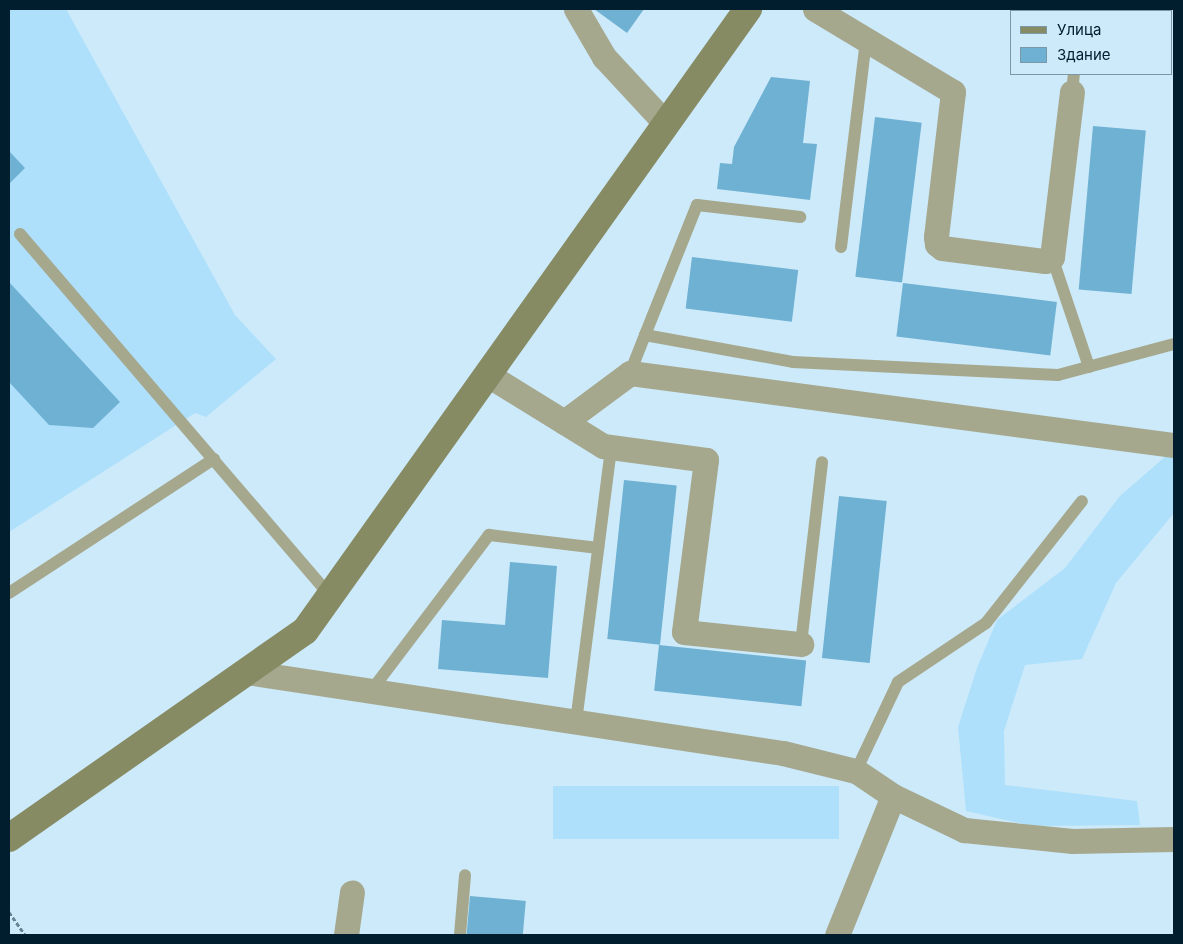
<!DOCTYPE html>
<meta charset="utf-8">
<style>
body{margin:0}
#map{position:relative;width:1183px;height:944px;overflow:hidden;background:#cceafa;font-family:Inter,sans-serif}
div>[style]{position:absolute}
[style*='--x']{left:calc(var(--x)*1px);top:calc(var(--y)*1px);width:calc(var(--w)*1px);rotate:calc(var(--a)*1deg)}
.built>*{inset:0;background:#aee0fb;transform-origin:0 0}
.building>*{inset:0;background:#6fb1d3;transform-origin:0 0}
.path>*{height:3px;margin-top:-1.5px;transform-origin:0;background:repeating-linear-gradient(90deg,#658392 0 4px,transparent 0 6.5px)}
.lane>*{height:12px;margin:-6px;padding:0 6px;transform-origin:6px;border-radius:6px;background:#a6a88e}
.street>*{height:25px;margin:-12.5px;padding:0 12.5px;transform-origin:12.5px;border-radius:12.5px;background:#a6a88e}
.secondary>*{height:28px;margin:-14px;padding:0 14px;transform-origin:14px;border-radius:14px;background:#878b63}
span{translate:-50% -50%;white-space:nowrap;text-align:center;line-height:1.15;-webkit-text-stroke:4.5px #cceafa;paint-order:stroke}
.frame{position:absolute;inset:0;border:10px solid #001e2d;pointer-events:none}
.legend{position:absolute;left:1010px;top:10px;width:162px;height:65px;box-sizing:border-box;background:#cceafa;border:1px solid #7a98a8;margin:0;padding:6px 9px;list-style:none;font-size:15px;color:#001e2d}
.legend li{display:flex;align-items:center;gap:10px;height:25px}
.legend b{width:25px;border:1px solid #7a98a8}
</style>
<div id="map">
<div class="built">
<i style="clip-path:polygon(9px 9px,66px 9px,235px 315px,276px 359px,206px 417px,195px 413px,9px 532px)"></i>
<i style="clip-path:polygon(1174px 449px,1174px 513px,1116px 583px,1082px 659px,1025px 665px,1004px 731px,1005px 785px,1137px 801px,1140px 825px,1033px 826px,966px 811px,958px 727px,977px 668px,997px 620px,1065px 568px,1120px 496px)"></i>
<i style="left:553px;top:786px;width:286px;height:53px"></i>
</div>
<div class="building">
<i style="clip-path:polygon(594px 9px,644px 9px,627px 33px)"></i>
<i style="clip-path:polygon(771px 77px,810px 81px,803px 143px,817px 144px,810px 200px,717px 189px,720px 163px,732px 164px,734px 147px)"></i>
<i style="left:875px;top:117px;width:47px;height:161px;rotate:7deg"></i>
<i style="left:1093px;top:126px;width:53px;height:164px;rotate:5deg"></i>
<i style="clip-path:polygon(9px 151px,25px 168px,9px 184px)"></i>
<i style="left:692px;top:257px;width:107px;height:52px;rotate:7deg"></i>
<i style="clip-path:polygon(9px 282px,120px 402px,93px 428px,49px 425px,9px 382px)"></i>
<i style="left:903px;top:283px;width:155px;height:54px;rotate:7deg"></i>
<i style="left:624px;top:480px;width:53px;height:160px;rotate:6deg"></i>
<i style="left:839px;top:496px;width:48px;height:163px;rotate:6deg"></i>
<i style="clip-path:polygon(510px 562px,557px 566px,548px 678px,438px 669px,442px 620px,505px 625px)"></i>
<i style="left:659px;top:645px;width:148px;height:46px;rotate:6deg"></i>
<i style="left:470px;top:896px;width:56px;height:39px;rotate:5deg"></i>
</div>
<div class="path">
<i style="--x:9;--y:912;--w:28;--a:55"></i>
</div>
<div class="lane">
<i style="--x:1082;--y:11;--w:2;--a:-90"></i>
<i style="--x:1072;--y:92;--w:18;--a:-84"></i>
<i style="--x:20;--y:234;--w:475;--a:49.4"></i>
<i style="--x:841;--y:247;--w:209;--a:-83.1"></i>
<i style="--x:1052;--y:257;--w:116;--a:71.4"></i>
<i style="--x:645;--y:335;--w:140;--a:-68.2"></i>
<i style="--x:697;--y:205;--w:104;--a:6.6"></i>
<i style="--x:630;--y:373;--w:41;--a:-68.5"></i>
<i style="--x:645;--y:335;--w:150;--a:10.3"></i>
<i style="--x:793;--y:362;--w:265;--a:2.8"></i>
<i style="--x:1058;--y:375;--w:120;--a:-15"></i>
<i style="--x:9;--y:593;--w:245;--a:-33.2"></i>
<i style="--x:801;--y:644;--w:183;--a:-83.4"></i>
<i style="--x:371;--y:691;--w:196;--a:-52.9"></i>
<i style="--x:489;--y:535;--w:110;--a:6.8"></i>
<i style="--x:576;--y:722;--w:277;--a:-82.7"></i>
<i style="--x:856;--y:771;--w:98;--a:-64.7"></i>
<i style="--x:898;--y:682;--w:106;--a:-33.8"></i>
<i style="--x:986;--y:623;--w:155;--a:-51.8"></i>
<i style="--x:460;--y:935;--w:60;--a:-85.2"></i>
</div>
<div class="street">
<i style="--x:576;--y:9;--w:56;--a:59.7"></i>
<i style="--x:604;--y:57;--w:91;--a:47.2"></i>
<i style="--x:815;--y:9;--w:161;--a:31"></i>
<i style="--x:953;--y:92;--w:146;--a:96.7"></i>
<i style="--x:936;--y:237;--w:7;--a:82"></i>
<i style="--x:937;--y:244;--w:6;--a:39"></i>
<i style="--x:942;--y:248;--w:104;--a:7.2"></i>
<i style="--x:1045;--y:261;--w:8;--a:-30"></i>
<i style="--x:1052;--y:257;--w:166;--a:-83.1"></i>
<i style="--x:488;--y:375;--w:135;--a:31.7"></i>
<i style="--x:603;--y:446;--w:104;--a:7.7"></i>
<i style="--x:706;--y:460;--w:173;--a:97.3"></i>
<i style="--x:684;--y:632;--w:118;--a:5.9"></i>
<i style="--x:564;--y:422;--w:82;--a:-36.6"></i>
<i style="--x:630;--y:373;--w:549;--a:7.54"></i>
<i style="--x:246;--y:672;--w:543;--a:8.58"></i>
<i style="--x:783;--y:753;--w:75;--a:13.9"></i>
<i style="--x:856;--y:771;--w:45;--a:34"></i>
<i style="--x:893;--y:796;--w:150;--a:111.9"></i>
<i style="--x:893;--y:796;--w:79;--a:25.6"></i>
<i style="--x:964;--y:830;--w:109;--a:5.8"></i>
<i style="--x:1072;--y:841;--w:102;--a:-1.1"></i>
<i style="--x:346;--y:935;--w:43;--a:-82.1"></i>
</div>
<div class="secondary">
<i style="--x:9;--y:838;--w:361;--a:-35"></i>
<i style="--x:305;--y:631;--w:764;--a:-54.54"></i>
</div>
<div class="frame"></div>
<ul class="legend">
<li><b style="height:6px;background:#878b63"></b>Улица</li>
<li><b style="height:14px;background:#6fb1d3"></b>Здание</li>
</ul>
</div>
